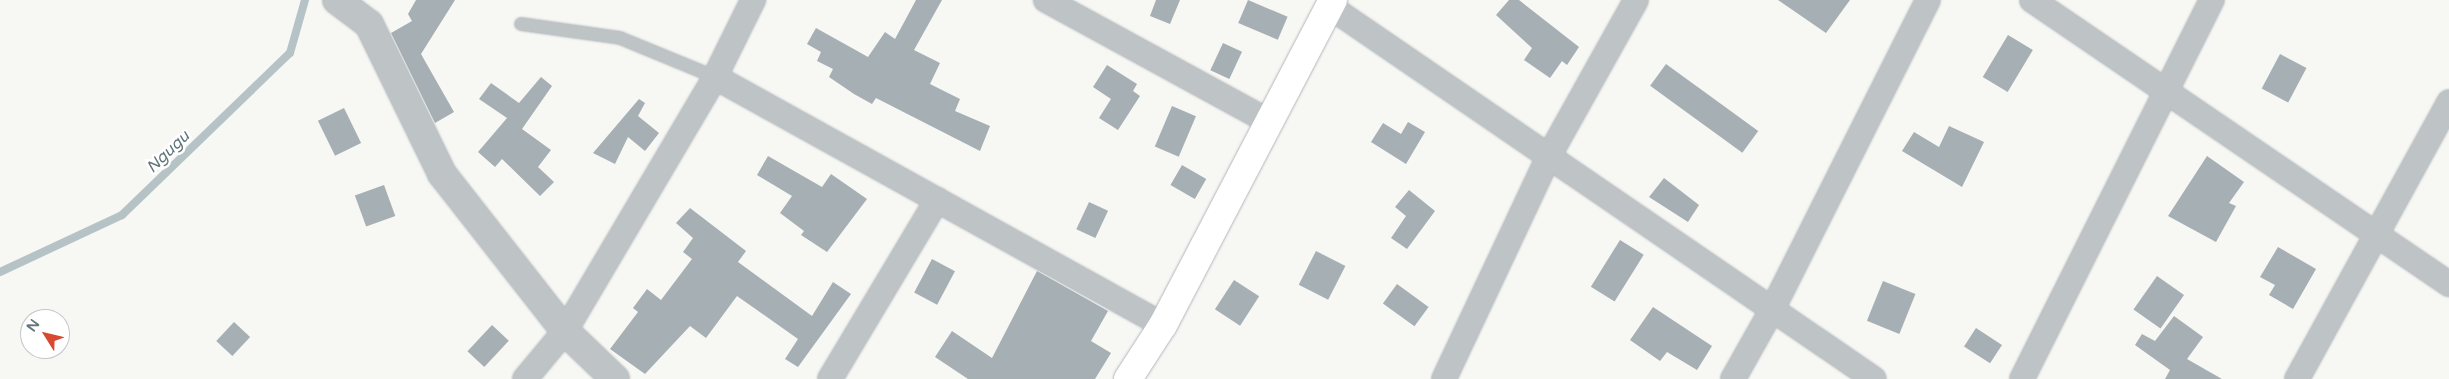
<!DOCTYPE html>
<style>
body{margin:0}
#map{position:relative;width:2449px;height:379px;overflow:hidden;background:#f7f7f4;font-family:"Varela Round",sans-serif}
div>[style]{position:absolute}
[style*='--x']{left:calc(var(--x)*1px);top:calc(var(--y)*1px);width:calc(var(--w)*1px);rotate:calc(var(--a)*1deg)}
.stream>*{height:8px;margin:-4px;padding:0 4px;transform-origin:4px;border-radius:4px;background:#b6c3c6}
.building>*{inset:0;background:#a6afb3;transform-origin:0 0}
.roads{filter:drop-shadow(0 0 1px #b1b7bb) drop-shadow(0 0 1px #b1b7bb)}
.service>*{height:12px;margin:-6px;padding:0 6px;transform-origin:6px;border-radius:6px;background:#bec3c6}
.minor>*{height:24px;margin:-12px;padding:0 12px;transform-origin:12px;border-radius:12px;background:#bec3c6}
.tertiary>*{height:28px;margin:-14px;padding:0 14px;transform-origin:14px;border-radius:14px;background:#bec3c6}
.secondary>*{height:28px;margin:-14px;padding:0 14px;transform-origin:14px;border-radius:14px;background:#fff}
span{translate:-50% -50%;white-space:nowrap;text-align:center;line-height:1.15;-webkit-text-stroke:5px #fff;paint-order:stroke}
.water-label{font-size:16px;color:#5e7478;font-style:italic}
.north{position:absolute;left:20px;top:309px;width:50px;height:50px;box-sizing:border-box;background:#fff;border:1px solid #c1c8cb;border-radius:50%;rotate:306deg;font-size:14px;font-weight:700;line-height:20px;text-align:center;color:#64757d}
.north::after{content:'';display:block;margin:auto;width:18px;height:22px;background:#d94932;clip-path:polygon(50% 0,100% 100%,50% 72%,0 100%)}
</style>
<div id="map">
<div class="stream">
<i style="--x:0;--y:272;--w:135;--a:-25"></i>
<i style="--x:122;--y:215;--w:233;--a:-44"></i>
<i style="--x:290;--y:53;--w:55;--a:-74.2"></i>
</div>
<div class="building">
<i style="clip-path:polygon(416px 0,455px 0,421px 54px,454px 112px,435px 123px,391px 33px,412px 21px,408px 14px)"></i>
<i style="clip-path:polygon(916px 0,942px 0,914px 50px,940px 63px,930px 84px,960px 99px,955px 111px,990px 126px,980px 151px,876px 98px,872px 104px,854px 94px,829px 77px,833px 69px,817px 61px,821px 52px,807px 44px,816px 28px,868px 57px,885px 32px,895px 39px)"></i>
<i style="clip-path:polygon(1156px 0,1180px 0,1170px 24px,1150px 16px)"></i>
<i style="left:1248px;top:0;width:43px;height:25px;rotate:23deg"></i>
<i style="clip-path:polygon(1509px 0,1519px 0,1579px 47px,1567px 65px,1562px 61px,1550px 78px,1524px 60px,1532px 48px,1496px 15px)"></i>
<i style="clip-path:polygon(1778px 0,1850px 0,1826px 33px)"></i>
<i style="left:2008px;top:35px;width:29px;height:49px;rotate:31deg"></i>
<i style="left:1223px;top:43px;width:21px;height:30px;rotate:25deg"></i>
<i style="left:2280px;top:54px;width:30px;height:39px;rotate:28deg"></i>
<i style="left:1666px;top:64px;width:114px;height:27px;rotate:36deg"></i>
<i style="clip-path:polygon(1107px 65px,1137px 84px,1133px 91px,1140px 96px,1118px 130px,1099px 118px,1111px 99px,1093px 87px)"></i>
<i style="clip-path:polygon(541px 77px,552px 86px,522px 129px,551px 150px,538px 167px,554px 182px,540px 196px,502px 159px,495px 167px,478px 152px,507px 118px,479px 99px,491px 83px,519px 103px)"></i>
<i style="clip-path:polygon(639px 99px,645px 103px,638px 116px,659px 133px,645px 151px,628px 137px,615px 164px,593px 153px)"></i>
<i style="left:1172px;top:106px;width:26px;height:44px;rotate:23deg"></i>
<i style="left:344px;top:108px;width:39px;height:29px;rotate:64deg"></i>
<i style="clip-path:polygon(1408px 122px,1425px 132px,1406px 164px,1371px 142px,1383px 123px,1401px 134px)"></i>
<i style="clip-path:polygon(1949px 126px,1984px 142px,1962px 187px,1902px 151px,1914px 132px,1939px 147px)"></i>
<i style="clip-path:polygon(768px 156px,822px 187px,831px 174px,867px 199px,827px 252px,801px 235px,804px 231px,780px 213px,792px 196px,757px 175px)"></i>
<i style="clip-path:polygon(2207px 156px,2244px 182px,2229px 203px,2236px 206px,2216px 242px,2168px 216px)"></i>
<i style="left:1182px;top:165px;width:28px;height:23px;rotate:30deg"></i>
<i style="clip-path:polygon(1664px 178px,1699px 205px,1688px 222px,1649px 197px)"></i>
<i style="left:384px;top:185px;width:33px;height:31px;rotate:70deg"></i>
<i style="clip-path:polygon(1409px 190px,1435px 211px,1407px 249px,1391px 238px,1406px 216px,1395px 207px)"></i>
<i style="left:1089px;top:202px;width:21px;height:30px;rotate:25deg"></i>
<i style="clip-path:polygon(690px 208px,746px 251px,738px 262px,812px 316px,833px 282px,851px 294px,798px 367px,785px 359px,798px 339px,737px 296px,706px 338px,690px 326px,645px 374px,610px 349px,638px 312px,633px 308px,647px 289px,661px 300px,692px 259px,683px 252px,693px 238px,676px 223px)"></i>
<i style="left:1620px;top:240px;width:28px;height:55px;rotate:32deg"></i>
<i style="clip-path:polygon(2278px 247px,2316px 269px,2293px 309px,2269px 295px,2275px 285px,2260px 277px)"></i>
<i style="left:1316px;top:251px;width:33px;height:38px;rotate:27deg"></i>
<i style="left:932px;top:259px;width:26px;height:38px;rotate:28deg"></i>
<i style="clip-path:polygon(1037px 271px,1108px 311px,1091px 341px,1111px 353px,1095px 379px,968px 379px,935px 357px,952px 331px,992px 358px)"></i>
<i style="left:2157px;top:276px;width:33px;height:41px;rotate:35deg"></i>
<i style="left:1234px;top:280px;width:30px;height:35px;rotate:33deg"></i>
<i style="left:1883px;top:281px;width:35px;height:43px;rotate:22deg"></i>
<i style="left:1397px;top:284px;width:39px;height:24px;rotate:36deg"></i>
<i style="clip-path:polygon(1653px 307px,1712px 346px,1697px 370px,1667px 352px,1660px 361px,1630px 340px)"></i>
<i style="clip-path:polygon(2174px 316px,2203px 337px,2187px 359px,2222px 379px,2165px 379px,2170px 370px,2135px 345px,2142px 334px,2155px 341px)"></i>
<i style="left:234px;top:322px;width:22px;height:26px;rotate:43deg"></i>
<i style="left:492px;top:325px;width:23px;height:36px;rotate:43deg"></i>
<i style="left:1976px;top:328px;width:31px;height:22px;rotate:33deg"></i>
</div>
<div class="roads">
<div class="service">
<i style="--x:521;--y:24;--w:100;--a:8"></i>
<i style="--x:620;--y:38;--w:103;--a:22.3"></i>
</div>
<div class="minor">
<i style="--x:1046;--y:0;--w:253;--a:28.6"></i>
<i style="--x:2032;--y:0;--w:505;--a:34.26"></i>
<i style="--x:1329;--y:6;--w:660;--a:34.39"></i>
<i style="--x:715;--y:77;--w:512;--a:28.97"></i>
<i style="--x:525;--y:379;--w:62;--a:-50.2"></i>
<i style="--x:565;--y:331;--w:295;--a:-59.4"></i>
<i style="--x:715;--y:77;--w:86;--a:-63.7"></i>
<i style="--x:830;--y:379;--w:209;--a:-59.1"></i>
<i style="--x:1444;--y:379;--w:249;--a:-64.8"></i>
<i style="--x:1550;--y:154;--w:176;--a:-60.8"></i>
<i style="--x:1733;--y:379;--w:81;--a:-60.6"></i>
<i style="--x:1773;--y:308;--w:345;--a:-63.3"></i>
<i style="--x:2022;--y:379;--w:424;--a:-63.4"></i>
<i style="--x:2297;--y:379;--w:316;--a:-61.2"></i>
</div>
<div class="tertiary">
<i style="--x:337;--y:0;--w:40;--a:37"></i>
<i style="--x:369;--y:24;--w:167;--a:64"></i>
<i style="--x:442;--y:174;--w:199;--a:51.9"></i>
<i style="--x:565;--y:331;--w:69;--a:43.8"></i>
</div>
<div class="secondary">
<i style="--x:1128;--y:379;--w:64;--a:-57.1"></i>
<i style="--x:1163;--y:325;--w:367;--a:-62.4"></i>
</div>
</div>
<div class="water-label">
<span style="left:168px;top:152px;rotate:-44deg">Ngugu</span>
</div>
<div class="north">N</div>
</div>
